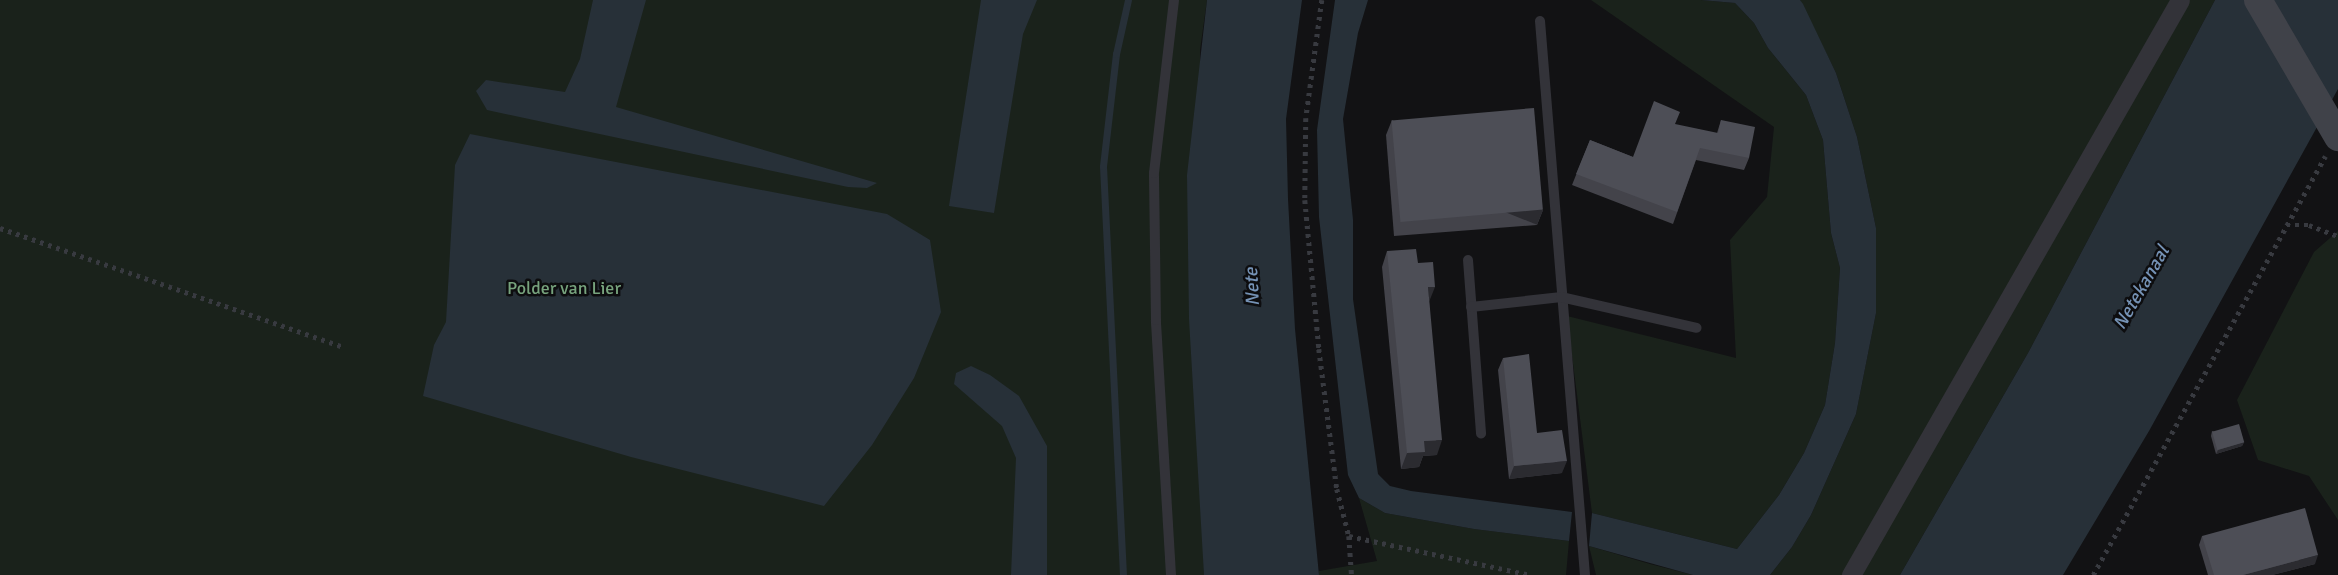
<!DOCTYPE html>
<style>
body{margin:0}
#map{position:relative;width:2338px;height:575px;overflow:hidden;background:#121214;font-family:Signika,sans-serif}
div>[style]{position:absolute}
[style*='--x']{left:calc(var(--x)*1px);top:calc(var(--y)*1px);width:calc(var(--w)*1px);rotate:calc(var(--a)*1deg)}
.green>*{inset:0;background:#1a221b}
.water>*{inset:0;background:#273038}
.stream>*{height:7px;margin:-3.5px;padding:0 3.5px;transform-origin:3.5px;border-radius:3.5px;background:#273038}
.path>*{height:4.5px;margin-top:-2.25px;transform-origin:0;background:repeating-linear-gradient(90deg,#383a40 0 3.5px,transparent 0 8.5px)}
.service>*{height:10px;margin:-5px;padding:0 5px;transform-origin:5px;border-radius:5px;background:#333339}
.minor>*{height:19px;margin:-9.5px;padding:0 9.5px;transform-origin:9.5px;border-radius:9.5px;background:#333339}
.secondary-bridge>*{height:28px;margin:-14px;padding:0 14px;transform-origin:14px;border-radius:14px;background:#404249}
.wall>*{inset:0;background:#43434a}
.shaded-wall>*{inset:0;background:#2b2b30;transform-origin:0 0}
.building>*{inset:0;background:#4d4e56;transform-origin:0 0}
span{translate:-50% -50%;white-space:nowrap;text-align:center;line-height:1.15;-webkit-text-stroke:5px #0d0d0f;paint-order:stroke}
.park-label{font-size:18px;color:#77a37d}
.water-label{font-size:19px;color:#7592b5;font-style:italic}
</style>
<div id="map">
<div class="green">
<i style="clip-path:polygon(0 0,1207px 0,1200px 50px,1204px 575px,0 575px)"></i>
<i style="clip-path:polygon(1591px 0,1701px 0,1735px 3px,1754px 23px,1768px 48px,1806px 95px,1823px 140px,1831px 233px,1840px 268px,1835px 343px,1825px 405px,1804px 453px,1779px 495px,1737px 549px,1592px 513px,1567px 316px,1736px 358px,1730px 240px,1767px 197px,1774px 127px)"></i>
<i style="clip-path:polygon(1800px 0,2215px 0,2028px 353px,1900px 575px,1770px 575px,1792px 547px,1811px 515px,1856px 414px,1876px 313px,1876px 228px,1857px 137px,1836px 73px)"></i>
<i style="clip-path:polygon(2338px 231px,2338px 520px,2309px 476px,2258px 460px,2237px 400px,2314px 252px)"></i>
<i style="clip-path:polygon(1359px 498px,1385px 513px,1474px 529px,1569px 541px,1566px 575px,1319px 575px,1319px 571px,1377px 561px)"></i>
<i style="clip-path:polygon(1589px 546px,1650px 564px,1693px 575px,1596px 575px)"></i>
</div>
<div class="water">
<i style="clip-path:polygon(593px 0,646px 0,616px 107px,877px 183px,867px 188px,848px 187px,487px 110px,476px 91px,486px 80px,565px 92px,580px 59px)"></i>
<i style="clip-path:polygon(981px 0,1037px 0,1023px 34px,994px 213px,949px 206px)"></i>
<i style="clip-path:polygon(1207px 0,1302px 0,1286px 119px,1288px 199px,1295px 329px,1319px 575px,1204px 575px,1189px 319px,1187px 175px)"></i>
<i style="clip-path:polygon(1335px 0,1368px 0,1358px 33px,1343px 119px,1353px 220px,1353px 299px,1378px 474px,1390px 486px,1411px 491px,1572px 512px,1569px 541px,1474px 529px,1385px 513px,1359px 498px,1348px 475px,1319px 217px,1317px 130px)"></i>
<i style="clip-path:polygon(1701px 0,1800px 0,1803px 4px,1836px 73px,1857px 137px,1876px 228px,1876px 313px,1856px 414px,1811px 515px,1792px 547px,1770px 575px,1693px 575px,1589px 546px,1592px 513px,1737px 549px,1779px 495px,1804px 453px,1825px 405px,1835px 343px,1840px 268px,1831px 233px,1823px 140px,1806px 95px,1768px 48px,1754px 23px,1735px 3px)"></i>
<i style="clip-path:polygon(2215px 0,2338px 0,2338px 89px,2149px 431px,2063px 575px,1900px 575px,2028px 353px)"></i>
<i style="clip-path:polygon(470px 134px,887px 214px,930px 240px,941px 312px,914px 378px,872px 445px,824px 506px,631px 457px,423px 396px,434px 345px,446px 322px,455px 165px)"></i>
<i style="clip-path:polygon(971px 366px,990px 375px,1019px 396px,1047px 446px,1047px 575px,1011px 575px,1016px 458px,1002px 426px,954px 384px,956px 373px)"></i>
</div>
<div class="stream">
<i style="--x:1123;--y:575;--w:409;--a:-92.8"></i>
<i style="--x:1103;--y:166;--w:113;--a:-83.4"></i>
<i style="--x:1116;--y:54;--w:55;--a:-77.5"></i>
</div>
<div class="path">
<i style="--x:1322;--y:0;--w:119;--a:97.7"></i>
<i style="--x:1306;--y:118;--w:82;--a:90.7"></i>
<i style="--x:1305;--y:200;--w:150;--a:84.6"></i>
<i style="--x:1319;--y:349;--w:141;--a:82.7"></i>
<i style="--x:1337;--y:489;--w:49;--a:75.7"></i>
<i style="--x:1349;--y:536;--w:39;--a:86"></i>
<i style="--x:2287;--y:225;--w:22;--a:0"></i>
<i style="--x:2309;--y:225;--w:31;--a:21"></i>
<i style="--x:0;--y:228;--w:361;--a:19.1"></i>
<i style="--x:1349;--y:536;--w:186;--a:12.1"></i>
<i style="--x:2093;--y:575;--w:479;--a:-61"></i>
</div>
<div class="service">
<i style="--x:1540;--y:21;--w:556;--a:85.36"></i>
<i style="--x:1468;--y:260;--w:174;--a:85.7"></i>
<i style="--x:1471;--y:307;--w:91;--a:-6.3"></i>
<i style="--x:1561;--y:297;--w:139;--a:12.8"></i>
<i style="--x:1171;--y:575;--w:255;--a:-93.4"></i>
<i style="--x:1156;--y:320;--w:147;--a:-90.8"></i>
<i style="--x:1154;--y:173;--w:174;--a:-83.4"></i>
</div>
<div class="minor">
<i style="--x:1851;--y:575;--w:662;--a:-60.22"></i>
</div>
<div class="secondary-bridge">
<i style="--x:2258;--y:0;--w:159;--a:59.7"></i>
</div>
<div class="wall">
<i style="clip-path:polygon(1392px 120px,1543px 210px,1537px 225px,1394px 236px,1386px 135px)"></i>
<i style="clip-path:polygon(1721px 120px,1749px 158px,1744px 170px,1696px 160px,1673px 224px,1572px 185px,1590px 140px,1633px 157px,1717px 133px)"></i>
<i style="clip-path:polygon(1387px 251px,1418px 263px,1429px 301px,1437px 455px,1423px 456px,1419px 467px,1401px 469px,1382px 267px)"></i>
<i style="clip-path:polygon(1503px 358px,1537px 433px,1562px 473px,1509px 479px,1498px 370px)"></i>
<i style="clip-path:polygon(2212px 431px,2244px 442px,2242px 446px,2216px 454px,2211px 436px)"></i>
<i style="clip-path:polygon(2202px 536px,2315px 564px,2272px 575px,2208px 575px,2199px 545px)"></i>
</div>
<div class="shaded-wall">
<i style="left:1543px;top:210px;width:16px;height:143px;rotate:112deg"></i>
<i style="clip-path:polygon(1428px 287px,1435px 287px,1429px 302px)"></i>
<i style="clip-path:polygon(1442px 440px,1437px 455px,1423px 456px,1419px 467px,1401px 469px,1407px 453px,1424px 441px)"></i>
<i style="clip-path:polygon(2244px 442px,2242px 446px,2216px 454px,2218px 450px)"></i>
<i style="clip-path:polygon(1567px 461px,1562px 473px,1509px 479px,1514px 466px)"></i>
<i style="clip-path:polygon(2318px 555px,2315px 564px,2272px 575px,2243px 575px)"></i>
</div>
<div class="building">
<i style="clip-path:polygon(1654px 101px,1680px 112px,1675px 124px,1718px 133px,1721px 120px,1755px 127px,1749px 158px,1700px 148px,1677px 212px,1576px 174px,1590px 140px,1633px 157px)"></i>
<i style="left:1534px;top:108px;width:102px;height:143px;rotate:85deg"></i>
<i style="clip-path:polygon(1416px 249px,1418px 263px,1433px 262px,1435px 287px,1428px 287px,1442px 440px,1424px 441px,1425px 452px,1407px 453px,1387px 251px)"></i>
<i style="clip-path:polygon(1529px 354px,1537px 433px,1562px 430px,1567px 461px,1514px 466px,1503px 358px)"></i>
<i style="left:2239px;top:424px;width:19px;height:28px;rotate:74deg"></i>
<i style="clip-path:polygon(2305px 508px,2318px 555px,2243px 575px,2214px 575px,2202px 536px)"></i>
</div>
<div class="park-label">
<span style="left:564px;top:288px">Polder van Lier</span>
</div>
<div class="water-label">
<span style="left:1253px;top:287px;rotate:-93deg">Nete</span>
<span style="left:2142px;top:288px;rotate:-60deg">Netekanaal</span>
</div>
</div>
